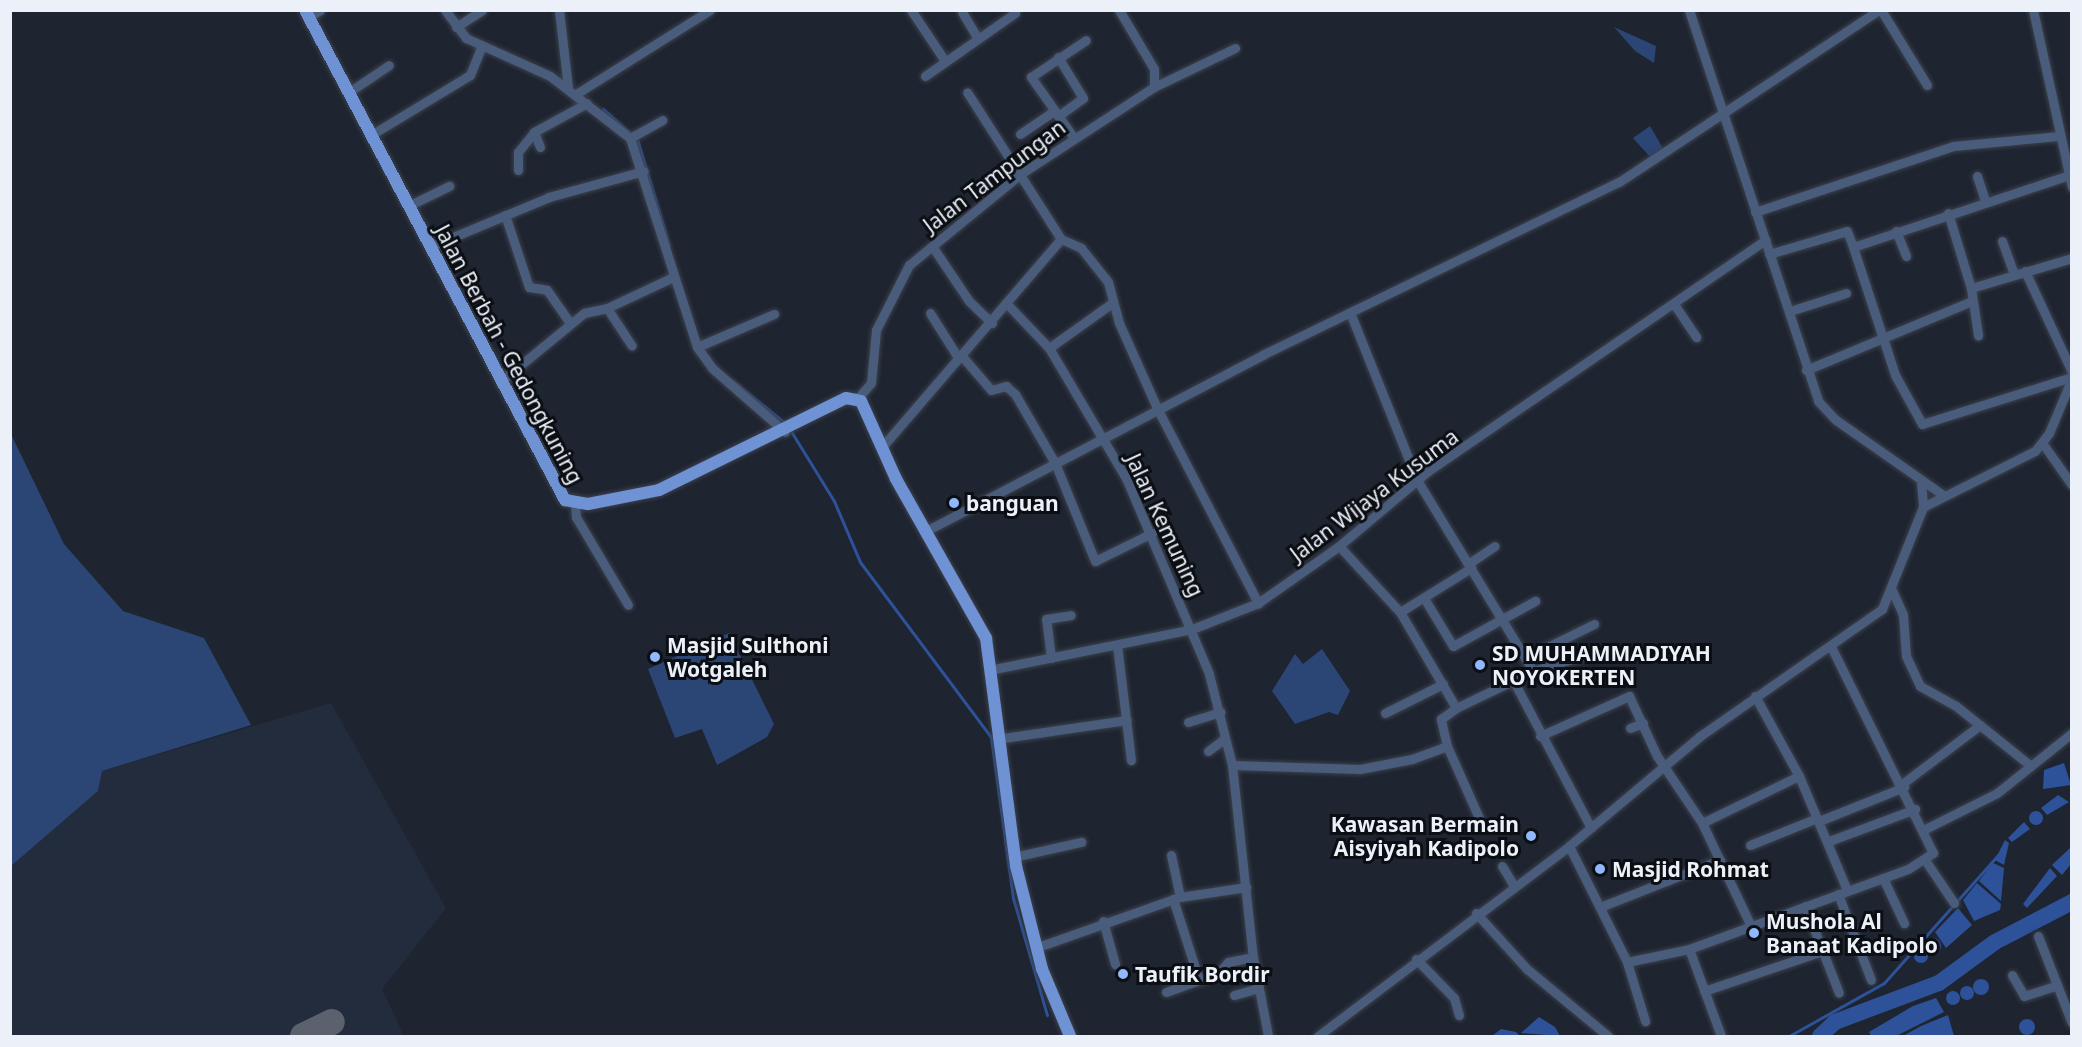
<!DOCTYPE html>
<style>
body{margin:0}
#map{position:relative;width:2082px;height:1047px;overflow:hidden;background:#1e2430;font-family:"Noto Sans",sans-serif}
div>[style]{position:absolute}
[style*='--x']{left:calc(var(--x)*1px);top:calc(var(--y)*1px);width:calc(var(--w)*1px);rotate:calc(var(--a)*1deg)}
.built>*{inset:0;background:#232c3d}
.green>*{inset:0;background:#2b4575}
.water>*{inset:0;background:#2d5299}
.round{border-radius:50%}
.stream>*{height:3px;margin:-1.5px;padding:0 1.5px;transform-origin:1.5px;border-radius:1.5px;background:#2d5299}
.river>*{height:16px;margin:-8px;padding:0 8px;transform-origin:8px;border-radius:8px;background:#2d5299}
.taxiway>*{height:26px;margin:-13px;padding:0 13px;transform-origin:13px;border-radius:13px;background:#5c626d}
.roads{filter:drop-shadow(0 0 2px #3b414c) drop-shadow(0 0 2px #3b414c)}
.minor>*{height:9px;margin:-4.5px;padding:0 4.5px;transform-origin:4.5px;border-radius:4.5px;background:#4a5c7b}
.major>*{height:12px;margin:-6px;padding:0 6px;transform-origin:6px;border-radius:6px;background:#6e92d3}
.dots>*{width:16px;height:16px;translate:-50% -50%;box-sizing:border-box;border:3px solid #0b0e13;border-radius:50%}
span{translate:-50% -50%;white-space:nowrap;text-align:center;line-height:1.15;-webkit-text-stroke:6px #0b0e13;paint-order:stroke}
.street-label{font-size:21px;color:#ecf1f9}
.poi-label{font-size:21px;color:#ecf1f9;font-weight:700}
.left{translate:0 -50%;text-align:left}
.right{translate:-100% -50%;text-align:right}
.frame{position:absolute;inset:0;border:12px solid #ecf1f9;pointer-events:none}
</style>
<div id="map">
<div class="built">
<i style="clip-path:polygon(331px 703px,446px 908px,382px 989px,404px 1036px,11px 1036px,10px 866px,98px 791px,102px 771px)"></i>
</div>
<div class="green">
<i style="clip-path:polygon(1614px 27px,1656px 46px,1654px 63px,1635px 51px)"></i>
<i style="clip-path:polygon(1650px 126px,1664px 150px,1651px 158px,1633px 138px)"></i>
<i style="clip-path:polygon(10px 432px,64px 544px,123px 611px,204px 638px,251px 725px,102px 771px,98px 791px,11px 866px)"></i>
<i style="clip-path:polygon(729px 633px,774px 724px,767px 737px,717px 765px,702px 729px,675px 738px,648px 669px)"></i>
<i style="clip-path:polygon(1322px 649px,1350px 691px,1338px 715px,1329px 712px,1295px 724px,1272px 691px,1295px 654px,1303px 664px)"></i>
</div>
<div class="water">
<i style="clip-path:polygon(2064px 763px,2071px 785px,2043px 789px,2044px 770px)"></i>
<i style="clip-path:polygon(2058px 795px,2069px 802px,2047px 815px,2041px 808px)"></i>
<i class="round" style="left:2029px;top:811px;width:14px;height:14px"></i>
<i style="clip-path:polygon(2024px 822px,2030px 829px,2012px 842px,2008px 838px)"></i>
<i style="clip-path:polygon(2005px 840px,2009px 843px,2004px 865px,1995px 860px)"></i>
<i style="clip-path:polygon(2071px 847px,2071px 864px,2062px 875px,2052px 865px)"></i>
<i style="clip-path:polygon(1993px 863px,2004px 868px,2001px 901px,1979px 881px)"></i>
<i style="clip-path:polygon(2050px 868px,2057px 876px,2027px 908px,2023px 904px)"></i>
<i style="clip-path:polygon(1977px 883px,2001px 904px,2000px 910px,1974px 921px,1963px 900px)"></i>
<i style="clip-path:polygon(1958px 908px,1972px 925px,1946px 948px,1935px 932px)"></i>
<i class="round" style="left:1925px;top:938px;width:16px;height:16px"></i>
<i class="round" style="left:1914px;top:949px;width:14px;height:14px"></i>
<i class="round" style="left:1973px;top:979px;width:16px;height:16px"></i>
<i class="round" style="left:1960px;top:986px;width:14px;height:14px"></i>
<i class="round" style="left:1946px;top:991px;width:14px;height:14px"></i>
<i style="clip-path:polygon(1936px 998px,1944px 1012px,1896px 1036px,1871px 1036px,1869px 1032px,1913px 1006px)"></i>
<i style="clip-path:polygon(1948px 1015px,1954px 1036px,1903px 1036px,1921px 1026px)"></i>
<i style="clip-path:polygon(1539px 1017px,1555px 1027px,1560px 1036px,1521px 1033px)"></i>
<i class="round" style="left:2019px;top:1019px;width:16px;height:16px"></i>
<i style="clip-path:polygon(1501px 1029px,1516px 1032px,1520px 1036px,1492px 1036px)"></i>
</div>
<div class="stream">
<i style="--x:603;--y:109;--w:45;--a:41.4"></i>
<i style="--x:637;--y:139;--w:111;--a:73.2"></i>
<i style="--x:732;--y:380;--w:68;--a:39.1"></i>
<i style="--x:789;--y:428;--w:86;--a:58.3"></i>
<i style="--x:834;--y:501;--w:66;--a:66.9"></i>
<i style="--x:860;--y:562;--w:219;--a:53.2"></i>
<i style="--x:991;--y:737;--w:162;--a:82.2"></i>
<i style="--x:1013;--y:898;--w:122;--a:73.8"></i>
<i style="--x:1789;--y:1036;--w:109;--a:-29.2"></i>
<i style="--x:1884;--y:983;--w:173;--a:-48.3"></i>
</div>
<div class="river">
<i style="--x:1820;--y:1036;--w:21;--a:-43"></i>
<i style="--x:1835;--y:1022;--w:111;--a:-20.6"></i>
<i style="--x:1939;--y:983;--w:69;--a:-36.2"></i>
<i style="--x:1995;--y:942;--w:87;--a:-27.5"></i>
</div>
<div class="taxiway">
<i style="--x:303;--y:1036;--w:32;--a:-26"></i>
</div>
<div class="roads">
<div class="minor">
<i style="--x:445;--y:10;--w:35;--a:53"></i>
<i style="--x:466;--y:38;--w:92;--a:24.3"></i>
<i style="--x:550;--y:76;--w:101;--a:37.8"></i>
<i style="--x:630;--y:138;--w:219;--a:72.2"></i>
<i style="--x:697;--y:347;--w:26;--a:54"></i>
<i style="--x:712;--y:368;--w:97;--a:41.2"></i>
<i style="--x:559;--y:10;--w:79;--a:83.4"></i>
<i style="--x:911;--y:10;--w:61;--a:56.3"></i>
<i style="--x:1689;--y:10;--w:412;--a:71.7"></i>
<i style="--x:1818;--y:401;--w:26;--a:47"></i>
<i style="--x:1836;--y:420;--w:131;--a:35"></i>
<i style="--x:1881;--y:10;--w:88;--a:58.5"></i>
<i style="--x:2033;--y:10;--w:181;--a:77.6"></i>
<i style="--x:962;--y:12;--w:31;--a:59"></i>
<i style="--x:308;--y:17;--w:14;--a:-30"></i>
<i style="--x:456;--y:27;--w:31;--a:-33"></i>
<i style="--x:1058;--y:57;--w:48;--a:58.6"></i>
<i style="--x:1083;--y:98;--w:31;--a:144"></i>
<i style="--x:925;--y:76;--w:110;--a:-35"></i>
<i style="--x:1154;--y:87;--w:90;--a:-25.7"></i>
<i style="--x:349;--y:92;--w:48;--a:-34"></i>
<i style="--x:576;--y:94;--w:158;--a:-32.1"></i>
<i style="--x:1020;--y:134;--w:41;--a:-34.1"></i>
<i style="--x:371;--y:135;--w:116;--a:-31.2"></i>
<i style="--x:470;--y:75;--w:31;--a:-68"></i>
<i style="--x:630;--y:138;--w:37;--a:-29"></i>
<i style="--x:1074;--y:138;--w:75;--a:-125.2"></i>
<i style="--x:1031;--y:77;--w:66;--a:-33.9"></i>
<i style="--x:540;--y:147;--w:16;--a:-112"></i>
<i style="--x:534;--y:132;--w:60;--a:-28.7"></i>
<i style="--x:518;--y:170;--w:18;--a:-90"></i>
<i style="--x:518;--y:152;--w:26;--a:-51"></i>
<i style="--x:1977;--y:176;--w:26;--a:72"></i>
<i style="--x:408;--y:206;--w:46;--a:-26"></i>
<i style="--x:1755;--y:212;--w:209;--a:-18.4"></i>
<i style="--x:1953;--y:146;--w:105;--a:-5.4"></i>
<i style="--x:1948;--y:213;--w:78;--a:73"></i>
<i style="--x:1971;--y:288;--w:48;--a:81.5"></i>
<i style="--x:505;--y:215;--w:76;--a:71.6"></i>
<i style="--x:529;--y:287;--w:18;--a:9"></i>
<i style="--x:547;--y:290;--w:40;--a:55.1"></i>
<i style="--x:1896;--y:231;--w:27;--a:68"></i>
<i style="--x:1061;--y:239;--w:22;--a:24"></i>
<i style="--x:1081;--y:248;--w:43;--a:51.5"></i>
<i style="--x:1108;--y:282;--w:42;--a:75"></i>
<i style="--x:1119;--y:323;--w:93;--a:65.9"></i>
<i style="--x:1157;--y:408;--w:220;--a:62.6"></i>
<i style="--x:2002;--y:241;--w:35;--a:70"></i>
<i style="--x:932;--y:246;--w:66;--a:56.1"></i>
<i style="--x:969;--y:301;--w:32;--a:44"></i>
<i style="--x:429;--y:247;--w:130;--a:-22.6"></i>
<i style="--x:549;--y:197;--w:98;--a:-15.3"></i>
<i style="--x:1853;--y:247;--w:135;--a:71.8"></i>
<i style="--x:1895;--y:375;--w:56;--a:61.1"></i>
<i style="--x:1922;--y:424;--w:157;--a:-17.4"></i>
<i style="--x:1769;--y:254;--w:81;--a:-16.4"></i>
<i style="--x:1847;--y:231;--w:17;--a:69"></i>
<i style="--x:1853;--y:247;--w:228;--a:-18.4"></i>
<i style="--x:2025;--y:271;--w:111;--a:65"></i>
<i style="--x:1971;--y:288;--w:105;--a:-16.5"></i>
<i style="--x:1674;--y:304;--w:40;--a:56"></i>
<i style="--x:1008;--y:305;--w:59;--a:46.4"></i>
<i style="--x:1049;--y:348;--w:151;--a:59.4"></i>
<i style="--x:1126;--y:478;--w:213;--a:67"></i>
<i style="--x:1209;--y:674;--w:94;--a:75.8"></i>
<i style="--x:1232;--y:765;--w:193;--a:83.8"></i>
<i style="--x:1253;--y:957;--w:80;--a:79.2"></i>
<i style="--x:607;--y:308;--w:45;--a:56.7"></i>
<i style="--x:1790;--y:311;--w:59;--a:-17.8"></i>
<i style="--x:930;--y:313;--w:54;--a:57.8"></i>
<i style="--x:1351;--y:315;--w:178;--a:68.2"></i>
<i style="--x:1417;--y:480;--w:223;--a:58.7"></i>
<i style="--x:697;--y:347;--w:84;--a:-23.2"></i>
<i style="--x:1049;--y:348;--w:77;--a:-35.5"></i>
<i style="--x:961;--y:355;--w:46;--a:49.4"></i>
<i style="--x:991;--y:390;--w:16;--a:-15"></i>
<i style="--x:1006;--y:386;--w:12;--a:42"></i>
<i style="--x:1015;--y:394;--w:80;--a:59.9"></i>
<i style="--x:1055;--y:463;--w:106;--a:67.8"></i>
<i style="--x:1095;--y:561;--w:64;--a:-26.2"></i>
<i style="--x:1806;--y:370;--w:180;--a:-22.6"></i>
<i style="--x:500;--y:382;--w:109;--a:-39.4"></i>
<i style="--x:584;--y:313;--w:24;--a:-12"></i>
<i style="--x:607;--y:308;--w:71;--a:-25.1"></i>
<i style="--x:857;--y:399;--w:21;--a:-49"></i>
<i style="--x:871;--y:383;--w:53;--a:-84.6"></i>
<i style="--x:876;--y:330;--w:73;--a:-63.1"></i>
<i style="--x:909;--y:265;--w:146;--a:-39.2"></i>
<i style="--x:1022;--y:173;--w:158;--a:-33.1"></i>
<i style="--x:1154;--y:87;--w:18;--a:-90"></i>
<i style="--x:1154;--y:69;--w:69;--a:-120.7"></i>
<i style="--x:2043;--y:444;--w:50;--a:54.7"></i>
<i style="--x:882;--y:447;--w:274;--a:-49.3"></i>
<i style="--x:1061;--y:239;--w:174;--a:-122.6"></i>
<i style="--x:1921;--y:482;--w:25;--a:85"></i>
<i style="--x:575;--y:504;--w:13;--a:86"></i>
<i style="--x:576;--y:517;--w:102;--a:59.4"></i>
<i style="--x:928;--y:530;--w:379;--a:-27.6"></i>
<i style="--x:1264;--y:354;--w:394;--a:-25.9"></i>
<i style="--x:1619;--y:182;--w:312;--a:-33.5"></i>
<i style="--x:1339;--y:546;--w:90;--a:47.3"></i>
<i style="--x:1400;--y:612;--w:111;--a:59.7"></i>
<i style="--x:1456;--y:708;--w:85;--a:-25.7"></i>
<i style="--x:1533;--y:671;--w:64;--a:-17.3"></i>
<i style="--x:1468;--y:564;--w:32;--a:-34"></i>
<i style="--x:1892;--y:590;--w:27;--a:66"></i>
<i style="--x:1903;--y:615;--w:41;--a:85.8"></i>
<i style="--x:1906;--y:656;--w:33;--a:65"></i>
<i style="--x:1920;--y:686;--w:41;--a:29.1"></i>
<i style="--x:1956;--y:706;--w:96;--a:38.7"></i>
<i style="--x:1424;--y:598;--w:56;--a:58.9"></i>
<i style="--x:1453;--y:646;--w:94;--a:-28.8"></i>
<i style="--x:1400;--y:612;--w:84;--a:-31.8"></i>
<i style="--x:1117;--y:645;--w:116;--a:83.1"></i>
<i style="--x:1051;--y:658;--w:39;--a:-97"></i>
<i style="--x:1046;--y:619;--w:25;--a:-9"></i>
<i style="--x:1525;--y:658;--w:77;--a:-26.2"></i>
<i style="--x:994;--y:669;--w:202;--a:-11.4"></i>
<i style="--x:1192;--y:629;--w:71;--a:-21.5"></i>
<i style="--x:1258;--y:603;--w:99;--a:-35.1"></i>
<i style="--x:1339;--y:546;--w:116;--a:-40.1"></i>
<i style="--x:1428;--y:471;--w:409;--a:-34.4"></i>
<i style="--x:1513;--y:680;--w:167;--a:62.2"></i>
<i style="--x:1755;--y:696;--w:91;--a:61.2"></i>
<i style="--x:1799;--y:776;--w:124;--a:67.2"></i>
<i style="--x:1385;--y:713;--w:65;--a:-26.6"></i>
<i style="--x:1188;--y:722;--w:34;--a:-17"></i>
<i style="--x:1630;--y:728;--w:14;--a:-21"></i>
<i style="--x:1540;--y:736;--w:98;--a:-24.2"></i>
<i style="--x:1629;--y:696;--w:66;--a:65"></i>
<i style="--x:1657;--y:756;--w:81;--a:56.1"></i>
<i style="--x:1702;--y:823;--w:114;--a:64.6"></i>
<i style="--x:1003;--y:738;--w:125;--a:-8.3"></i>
<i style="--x:1447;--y:746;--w:79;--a:66"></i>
<i style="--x:1208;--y:751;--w:21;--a:-37"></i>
<i style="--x:1232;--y:765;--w:128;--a:1.8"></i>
<i style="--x:1360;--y:769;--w:53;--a:-10.9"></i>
<i style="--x:1412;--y:759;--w:37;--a:-20"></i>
<i style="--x:1447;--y:746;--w:28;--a:-103"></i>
<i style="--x:1441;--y:719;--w:19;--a:-36"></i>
<i style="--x:1902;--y:784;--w:98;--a:-37.1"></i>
<i style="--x:1819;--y:821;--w:92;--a:-21.8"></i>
<i style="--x:1702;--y:823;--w:108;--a:-25.9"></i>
<i style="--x:1925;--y:829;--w:80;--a:-26.6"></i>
<i style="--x:1997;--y:793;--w:96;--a:-38.7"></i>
<i style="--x:1829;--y:841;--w:92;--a:-20.4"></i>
<i style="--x:1750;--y:845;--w:72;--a:-21.9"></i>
<i style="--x:1569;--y:846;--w:130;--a:63.4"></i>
<i style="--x:1627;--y:962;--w:62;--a:73"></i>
<i style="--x:1171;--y:855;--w:43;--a:77.9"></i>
<i style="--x:1014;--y:857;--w:69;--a:-12.6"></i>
<i style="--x:1925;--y:860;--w:52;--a:56"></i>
<i style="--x:1502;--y:866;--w:23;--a:59"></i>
<i style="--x:1883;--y:878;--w:50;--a:65"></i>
<i style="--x:1838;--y:894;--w:92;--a:69"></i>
<i style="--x:1173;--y:899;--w:85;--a:72.2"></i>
<i style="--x:1199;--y:980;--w:20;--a:-18"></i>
<i style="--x:1218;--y:974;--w:16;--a:-50"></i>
<i style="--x:1228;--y:962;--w:25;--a:-11"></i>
<i style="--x:1805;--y:906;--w:93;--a:68.7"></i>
<i style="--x:1600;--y:907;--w:129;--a:-21.4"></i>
<i style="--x:1476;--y:913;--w:76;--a:47.7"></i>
<i style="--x:1527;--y:969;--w:105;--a:39.6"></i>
<i style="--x:1103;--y:921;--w:45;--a:74.4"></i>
<i style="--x:2038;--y:936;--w:93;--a:68.7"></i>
<i style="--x:1035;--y:948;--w:154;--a:-19.4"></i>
<i style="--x:1180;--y:897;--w:67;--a:-8.6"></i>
<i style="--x:1689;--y:949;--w:93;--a:69.8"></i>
<i style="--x:1416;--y:959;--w:54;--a:45.7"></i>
<i style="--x:1454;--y:998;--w:18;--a:74"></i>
<i style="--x:1627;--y:962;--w:63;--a:-11.8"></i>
<i style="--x:1689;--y:949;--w:233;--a:-20.1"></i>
<i style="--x:1908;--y:869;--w:30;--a:-33"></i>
<i style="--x:1933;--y:853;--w:230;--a:-116.3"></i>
<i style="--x:2012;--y:975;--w:24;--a:60"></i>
<i style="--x:2024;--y:996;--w:35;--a:-18"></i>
<i style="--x:1704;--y:991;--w:125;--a:-18.7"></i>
<i style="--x:1166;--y:992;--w:35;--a:-20"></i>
<i style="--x:1234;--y:995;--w:26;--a:-16"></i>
<i style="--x:1318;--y:1036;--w:315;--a:-37.1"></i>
<i style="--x:1569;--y:846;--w:171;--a:-40"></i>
<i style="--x:1700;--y:736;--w:222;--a:-34.9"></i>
<i style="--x:1882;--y:609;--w:110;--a:-68.1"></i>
<i style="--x:1923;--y:507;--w:125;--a:-26.6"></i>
<i style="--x:2035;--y:451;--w:23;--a:-52"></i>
<i style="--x:2049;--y:433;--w:60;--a:-67.3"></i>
</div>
<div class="major">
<i style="--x:305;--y:10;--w:555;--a:62.05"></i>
<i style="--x:565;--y:500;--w:23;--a:10"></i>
<i style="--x:588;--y:504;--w:72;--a:-11.2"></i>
<i style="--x:659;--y:490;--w:208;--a:-26.2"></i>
<i style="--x:846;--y:398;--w:15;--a:11"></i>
<i style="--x:861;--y:401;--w:85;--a:65.8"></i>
<i style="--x:896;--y:479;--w:183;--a:60.5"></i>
<i style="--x:986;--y:638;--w:230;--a:82.5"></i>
<i style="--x:1016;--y:866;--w:106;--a:75.8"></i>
<i style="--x:1042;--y:969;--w:73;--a:67.3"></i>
</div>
</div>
<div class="dots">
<i style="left:954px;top:503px;background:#91b8fd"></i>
<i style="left:655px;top:657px;background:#91b8fd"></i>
<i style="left:1480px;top:665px;background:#91b8fd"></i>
<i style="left:1531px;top:836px;background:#91b8fd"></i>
<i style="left:1600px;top:869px;background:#91b8fd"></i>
<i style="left:1754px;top:933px;background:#91b8fd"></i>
<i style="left:1123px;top:974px;background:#91b8fd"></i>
</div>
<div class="street-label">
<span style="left:994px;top:176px;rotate:-37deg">Jalan Tampungan</span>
<span style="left:509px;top:354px;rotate:62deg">Jalan Berbah - Gedongkuning</span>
<span style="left:1374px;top:495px;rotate:-37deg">Jalan Wijaya Kusuma</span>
<span style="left:1165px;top:525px;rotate:65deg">Jalan Kemuning</span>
</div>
<div class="poi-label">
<span class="left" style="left:966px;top:503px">banguan</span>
<span class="left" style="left:667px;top:657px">Masjid Sulthoni<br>Wotgaleh</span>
<span class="left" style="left:1492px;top:665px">SD MUHAMMADIYAH<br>NOYOKERTEN</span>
<span class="right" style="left:1519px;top:836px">Kawasan Bermain<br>Aisyiyah Kadipolo</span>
<span class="left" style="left:1612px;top:869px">Masjid Rohmat</span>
<span class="left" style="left:1766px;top:933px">Mushola Al<br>Banaat Kadipolo</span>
<span class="left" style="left:1135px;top:974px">Taufik Bordir</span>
</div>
<div class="frame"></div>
</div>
